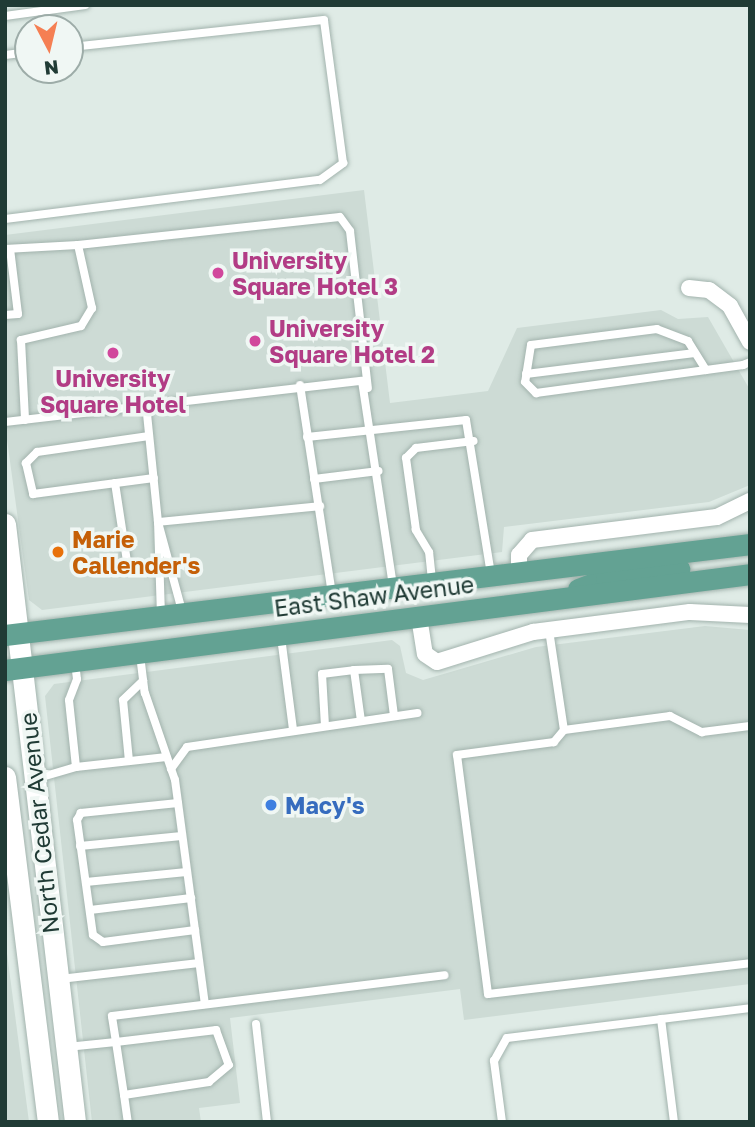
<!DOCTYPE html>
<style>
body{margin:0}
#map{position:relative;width:755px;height:1127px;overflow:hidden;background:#dfebe6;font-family:"Golos Text",sans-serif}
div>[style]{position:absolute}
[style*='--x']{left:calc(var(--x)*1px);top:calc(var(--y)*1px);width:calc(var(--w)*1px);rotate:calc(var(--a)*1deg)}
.built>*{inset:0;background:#cddbd5}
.roads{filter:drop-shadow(0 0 2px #a2b3ad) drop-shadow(0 0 2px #a2b3ad)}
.lane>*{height:8px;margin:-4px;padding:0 4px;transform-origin:4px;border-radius:4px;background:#fff}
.street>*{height:16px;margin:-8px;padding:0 8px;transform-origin:8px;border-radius:8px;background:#fff}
.secondary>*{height:21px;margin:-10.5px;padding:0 10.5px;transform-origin:10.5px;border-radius:10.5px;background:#fff}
.primary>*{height:21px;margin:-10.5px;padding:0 10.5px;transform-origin:10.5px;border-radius:10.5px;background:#63a293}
.dots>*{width:19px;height:19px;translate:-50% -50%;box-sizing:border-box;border:4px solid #f0f7f4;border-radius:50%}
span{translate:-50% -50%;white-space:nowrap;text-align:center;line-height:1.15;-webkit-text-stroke:7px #f0f7f4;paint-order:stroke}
.hotel-label{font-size:23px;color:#b23c85;font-weight:700}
.left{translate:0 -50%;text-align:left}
.food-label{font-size:23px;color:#c56008;font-weight:700}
.street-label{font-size:23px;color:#203b35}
.shop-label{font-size:23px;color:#366cbe;font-weight:700}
.frame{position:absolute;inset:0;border:7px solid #203b35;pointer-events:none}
.north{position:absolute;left:14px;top:14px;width:70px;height:70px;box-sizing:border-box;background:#f0f7f4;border:2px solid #9daca8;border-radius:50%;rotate:173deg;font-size:19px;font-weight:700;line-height:28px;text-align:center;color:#203b35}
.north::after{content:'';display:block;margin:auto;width:24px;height:32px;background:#f57f53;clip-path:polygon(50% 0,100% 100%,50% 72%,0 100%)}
</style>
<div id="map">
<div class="built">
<i style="clip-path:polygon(364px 190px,390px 403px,488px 391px,517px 328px,661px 310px,678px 319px,708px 317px,750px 390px,750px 485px,709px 502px,504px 527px,502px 552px,42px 610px,29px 600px,5px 425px,5px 235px)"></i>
<i style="clip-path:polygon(705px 626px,750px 630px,750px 984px,464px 1020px,460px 989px,230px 1018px,240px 1103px,199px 1108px,201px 1122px,92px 1122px,45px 696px,54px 684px,392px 640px,400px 646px,406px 673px,423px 680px,536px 647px)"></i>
<i style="clip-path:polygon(5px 938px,29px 1122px,5px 1122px)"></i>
</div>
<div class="roads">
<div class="lane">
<i style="--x:5;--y:16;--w:81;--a:-7.8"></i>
<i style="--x:5;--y:55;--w:23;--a:-7"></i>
<i style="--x:5;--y:219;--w:317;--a:-7.1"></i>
<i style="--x:320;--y:180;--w:29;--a:-36"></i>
<i style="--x:343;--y:163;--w:144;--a:-97.6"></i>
<i style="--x:324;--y:20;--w:255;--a:173.9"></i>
<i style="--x:78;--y:245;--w:263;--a:-6.1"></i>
<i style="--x:340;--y:217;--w:17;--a:54"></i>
<i style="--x:350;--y:231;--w:158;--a:83.5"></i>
<i style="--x:5;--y:249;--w:73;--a:-3.1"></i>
<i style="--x:78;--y:245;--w:65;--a:77.5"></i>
<i style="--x:92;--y:308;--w:21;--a:121"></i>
<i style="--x:81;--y:326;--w:62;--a:166.9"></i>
<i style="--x:21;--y:340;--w:80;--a:87.1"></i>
<i style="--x:5;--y:315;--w:13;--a:-4"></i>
<i style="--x:18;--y:314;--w:65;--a:-97"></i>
<i style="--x:706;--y:370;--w:34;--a:-122"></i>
<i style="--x:688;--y:341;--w:33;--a:-159"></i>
<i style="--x:657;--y:329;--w:127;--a:172.8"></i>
<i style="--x:531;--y:345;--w:37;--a:99"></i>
<i style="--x:525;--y:382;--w:16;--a:45"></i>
<i style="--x:536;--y:393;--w:209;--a:-7.7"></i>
<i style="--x:743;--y:365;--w:8;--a:-23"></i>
<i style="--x:526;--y:374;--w:170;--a:-7.1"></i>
<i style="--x:300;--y:385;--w:212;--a:81.3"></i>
<i style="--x:146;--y:404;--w:119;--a:84.2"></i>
<i style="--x:158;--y:522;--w:163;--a:-5.6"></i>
<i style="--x:5;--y:422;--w:359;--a:-6.6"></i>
<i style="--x:362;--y:381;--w:206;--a:81.4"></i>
<i style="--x:149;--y:436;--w:113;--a:171.9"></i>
<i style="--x:37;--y:452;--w:16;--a:135"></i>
<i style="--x:26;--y:463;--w:32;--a:77"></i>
<i style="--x:33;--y:494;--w:122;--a:-7.5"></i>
<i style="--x:307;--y:437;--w:160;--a:-6.1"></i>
<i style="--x:466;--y:420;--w:156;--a:80.8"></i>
<i style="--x:314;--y:479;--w:65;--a:-7"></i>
<i style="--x:115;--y:483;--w:86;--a:81.3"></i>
<i style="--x:128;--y:568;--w:29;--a:4"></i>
<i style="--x:432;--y:580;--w:28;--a:-96"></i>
<i style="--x:429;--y:552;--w:26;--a:-121"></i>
<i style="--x:416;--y:530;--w:73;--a:-97.9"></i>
<i style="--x:406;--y:458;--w:14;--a:-45"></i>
<i style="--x:416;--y:448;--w:58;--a:-6.9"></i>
<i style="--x:161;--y:616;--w:94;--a:-91.8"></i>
<i style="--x:158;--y:522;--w:92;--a:74.9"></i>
<i style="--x:549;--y:630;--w:101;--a:81.5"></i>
<i style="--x:564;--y:730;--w:107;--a:-7.5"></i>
<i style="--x:670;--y:716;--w:36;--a:27"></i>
<i style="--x:702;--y:732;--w:48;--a:-7.1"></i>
<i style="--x:281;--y:637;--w:94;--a:82.6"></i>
<i style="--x:140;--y:655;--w:38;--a:83"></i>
<i style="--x:145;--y:693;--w:92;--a:71"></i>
<i style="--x:175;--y:780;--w:226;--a:82.4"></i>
<i style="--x:354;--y:670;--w:34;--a:-2"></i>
<i style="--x:388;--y:669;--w:47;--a:82.7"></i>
<i style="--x:325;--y:726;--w:52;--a:-93.3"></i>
<i style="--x:322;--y:674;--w:32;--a:-7"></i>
<i style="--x:354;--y:670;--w:51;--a:82.2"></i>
<i style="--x:564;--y:730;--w:16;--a:130"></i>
<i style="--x:554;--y:742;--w:98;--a:172.4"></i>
<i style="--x:457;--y:755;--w:241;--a:82.6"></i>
<i style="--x:488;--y:994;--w:264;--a:-6.7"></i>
<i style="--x:129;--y:761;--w:61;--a:-95.6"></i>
<i style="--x:123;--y:700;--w:28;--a:-44"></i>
<i style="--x:76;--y:767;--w:91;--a:-6.3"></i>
<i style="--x:171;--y:769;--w:27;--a:-54"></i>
<i style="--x:187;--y:747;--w:233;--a:-8.4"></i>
<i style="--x:35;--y:779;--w:43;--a:-16.3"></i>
<i style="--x:76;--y:767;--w:67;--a:-96"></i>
<i style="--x:69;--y:700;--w:22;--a:-69"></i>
<i style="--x:77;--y:679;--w:17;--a:-97"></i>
<i style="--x:178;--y:803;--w:98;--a:174.1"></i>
<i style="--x:81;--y:813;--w:8;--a:120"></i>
<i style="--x:77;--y:820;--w:116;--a:82.1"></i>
<i style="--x:93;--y:935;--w:12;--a:35"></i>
<i style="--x:103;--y:942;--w:93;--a:-7.4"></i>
<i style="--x:80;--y:846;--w:102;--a:-5.6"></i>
<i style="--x:86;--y:882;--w:101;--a:-5.7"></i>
<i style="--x:90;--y:910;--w:102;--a:-6.8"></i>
<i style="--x:60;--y:979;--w:140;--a:-6.6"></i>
<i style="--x:661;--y:1019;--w:104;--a:82.8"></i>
<i style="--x:256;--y:1024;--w:99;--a:83.6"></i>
<i style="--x:216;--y:1030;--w:37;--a:70"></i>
<i style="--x:229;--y:1065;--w:26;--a:140"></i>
<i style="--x:209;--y:1082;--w:86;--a:171.3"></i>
<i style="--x:124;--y:1095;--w:54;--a:-98.6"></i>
<i style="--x:116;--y:1042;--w:101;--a:-6.8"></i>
<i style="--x:67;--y:1047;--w:49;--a:-5.8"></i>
<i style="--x:116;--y:1042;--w:26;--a:-99"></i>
<i style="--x:112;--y:1016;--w:335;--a:-7"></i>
<i style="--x:124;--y:1095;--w:27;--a:82"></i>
<i style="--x:502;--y:1122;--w:62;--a:-97.5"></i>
<i style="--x:494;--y:1061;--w:26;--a:-61"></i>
<i style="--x:507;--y:1038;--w:245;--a:-7"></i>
</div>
<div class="street">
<i style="--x:689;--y:288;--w:20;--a:6"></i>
<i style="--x:709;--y:290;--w:26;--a:37"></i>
<i style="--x:730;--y:306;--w:41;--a:60.9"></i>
<i style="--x:519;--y:573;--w:18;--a:-90"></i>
<i style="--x:519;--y:555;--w:20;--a:-49"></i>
<i style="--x:532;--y:540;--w:186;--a:-7.1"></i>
<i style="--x:717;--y:517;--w:37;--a:-26"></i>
<i style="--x:419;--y:617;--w:37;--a:81"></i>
<i style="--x:425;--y:654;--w:14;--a:34"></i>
<i style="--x:437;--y:662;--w:101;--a:-17.4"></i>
<i style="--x:533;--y:632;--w:158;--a:-7.3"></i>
<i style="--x:690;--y:612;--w:60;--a:2.9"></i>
</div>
<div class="secondary">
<i style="--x:5;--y:524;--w:602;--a:83.32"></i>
<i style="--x:5;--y:777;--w:348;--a:82.9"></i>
</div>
<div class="primary">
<i style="--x:578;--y:589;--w:30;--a:-21"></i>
<i style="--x:606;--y:578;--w:74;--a:-7"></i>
<i style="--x:5;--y:635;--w:751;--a:-6.96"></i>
<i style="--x:5;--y:670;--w:751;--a:-7.34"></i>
</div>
</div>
<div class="dots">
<i style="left:218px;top:273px;background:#d1479c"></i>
<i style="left:255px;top:341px;background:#d1479c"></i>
<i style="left:113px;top:353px;background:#d1479c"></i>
<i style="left:58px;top:552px;background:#e8710a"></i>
<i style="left:271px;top:805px;background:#3f7fe0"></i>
</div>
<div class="hotel-label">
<span class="left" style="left:232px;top:273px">University<br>Square Hotel 3</span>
<span class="left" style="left:269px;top:341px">University<br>Square Hotel 2</span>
<span style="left:113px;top:391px">University<br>Square Hotel</span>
</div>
<div class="food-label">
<span class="left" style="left:72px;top:552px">Marie<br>Callender's</span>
</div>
<div class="street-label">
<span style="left:374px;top:596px;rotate:-7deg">East Shaw Avenue</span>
<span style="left:39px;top:823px;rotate:-96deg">North Cedar Avenue</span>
</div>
<div class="shop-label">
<span class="left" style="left:285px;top:805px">Macy's</span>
</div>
<div class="frame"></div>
<div class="north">N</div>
</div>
